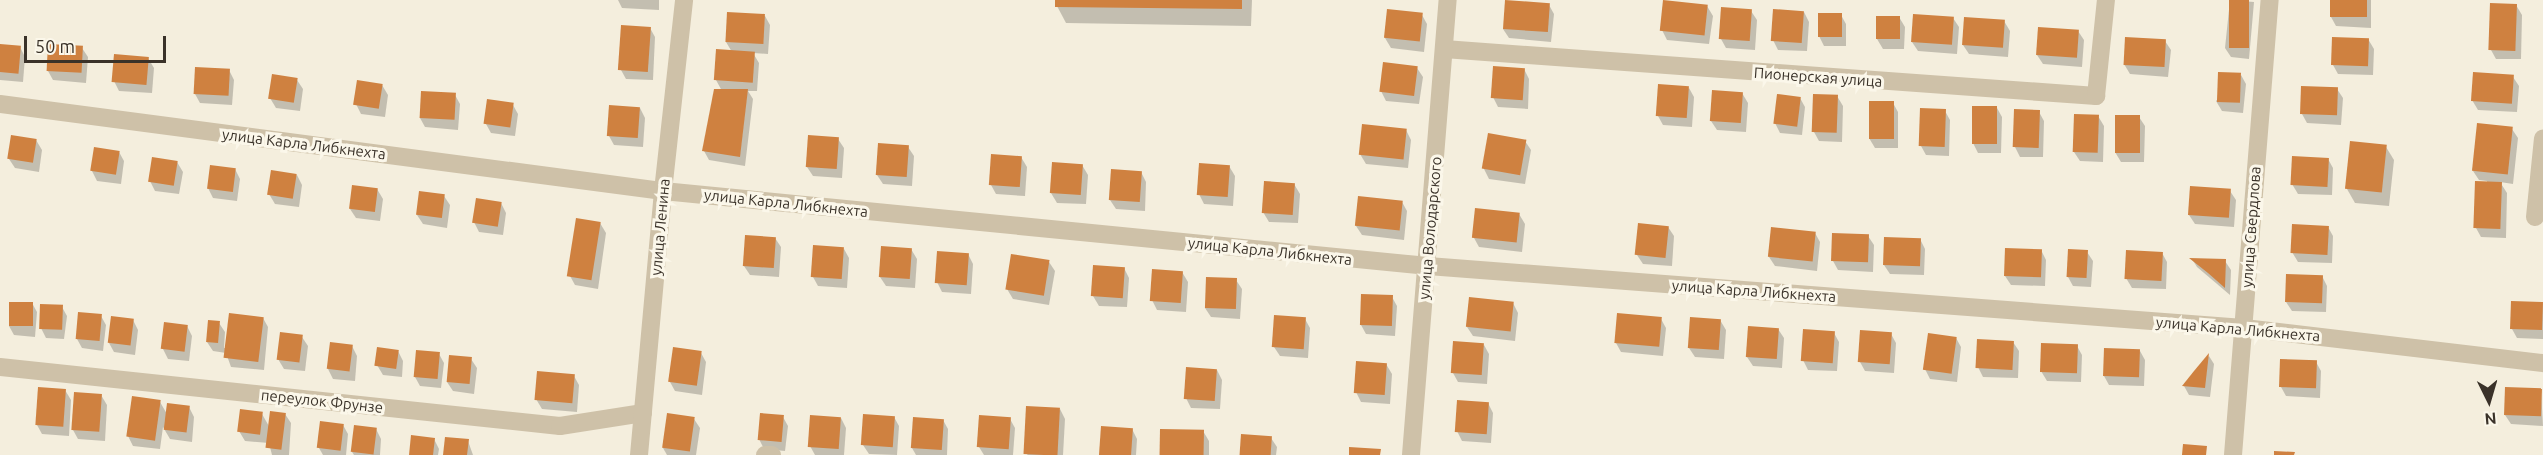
<!DOCTYPE html>
<meta charset="utf-8">
<style>
body{margin:0}
#map{position:relative;width:2543px;height:455px;overflow:hidden;background:#f4eedd;font-family:Ubuntu,sans-serif}
div>[style]{position:absolute}
[style*='--x']{left:calc(var(--x)*1px);top:calc(var(--y)*1px);width:calc(var(--w)*1px);rotate:calc(var(--a)*1deg)}
.shadow>*{inset:0;background:#0003}
.building>*{inset:0;background:#cf8140;transform-origin:0 0}
.minor>*{height:18px;margin:-9px;padding:0 9px;transform-origin:9px;border-radius:9px;background:#cec1a8}
span{translate:-50% -50%;white-space:nowrap;text-align:center;line-height:1.15;-webkit-text-stroke:6px #fbf7ea;paint-order:stroke}
.street-label{font-size:15px;color:#3a3229}
.north{position:absolute;left:2459px;top:371px;width:60px;height:60px;-webkit-text-stroke:4px #fbf7ea;paint-order:stroke;rotate:175deg;font-size:16px;font-weight:700;line-height:24px;text-align:center;color:#3a3229}
.north::after{content:'';display:block;margin:auto;width:21px;height:27px;background:#3a3229;clip-path:polygon(50% 0,100% 100%,50% 72%,0 100%)}
.scale{position:absolute;left:24px;top:36px;width:142px;height:27px;box-sizing:border-box;border:3px solid #3a3229;border-top:0;padding-left:8px;font-size:18px;line-height:21px;white-space:nowrap;color:#3a3229;-webkit-text-stroke:4px #fbf7ea;paint-order:stroke}
</style>
<div id="map">
<div class="shadow">
<i style="clip-path:polygon(618px 0,659px 0,659px 10px,622px 8px)"></i>
<i style="clip-path:polygon(1057px 0,1252px 0,1251px 26px,1066px 23px,1057px 6px)"></i>
<i style="clip-path:polygon(2230px 0,2254px 2px,2249px 59px,2231px 57px,2225px 48px)"></i>
<i style="clip-path:polygon(2331px 0,2371px 0,2371px 28px,2336px 26px,2331px 17px)"></i>
<i style="clip-path:polygon(1549px 5px,1554px 14px,1551px 42px,1509px 38px,1503px 29px)"></i>
<i style="clip-path:polygon(2516px 5px,2522px 15px,2521px 59px,2496px 59px,2491px 50px)"></i>
<i style="clip-path:polygon(1707px 6px,1713px 16px,1709px 44px,1667px 40px,1662px 30px)"></i>
<i style="clip-path:polygon(1388px 11px,1422px 15px,1427px 24px,1424px 52px,1391px 48px,1385px 38px)"></i>
<i style="clip-path:polygon(1751px 11px,1757px 20px,1755px 50px,1726px 48px,1721px 39px)"></i>
<i style="clip-path:polygon(1804px 12px,1809px 22px,1807px 51px,1778px 50px,1773px 40px)"></i>
<i style="clip-path:polygon(728px 14px,765px 16px,770px 25px,768px 54px,753px 53px,759px 63px,757px 91px,748px 91px,753px 99px,745px 166px,709px 160px,704px 151px,722px 91px,716px 80px,732px 52px,726px 42px)"></i>
<i style="clip-path:polygon(1841px 15px,1846px 24px,1846px 46px,1824px 46px,1819px 36px)"></i>
<i style="clip-path:polygon(1878px 17px,1899px 17px,1905px 27px,1904px 49px,1883px 49px,1877px 39px)"></i>
<i style="clip-path:polygon(1953px 18px,1959px 27px,1957px 54px,1918px 51px,1912px 42px)"></i>
<i style="clip-path:polygon(2004px 21px,2010px 31px,2008px 57px,1969px 54px,1963px 45px)"></i>
<i style="clip-path:polygon(650px 28px,655px 37px,653px 80px,626px 79px,621px 70px)"></i>
<i style="clip-path:polygon(2078px 31px,2084px 40px,2082px 67px,2043px 64px,2037px 55px)"></i>
<i style="clip-path:polygon(2368px 39px,2374px 49px,2373px 75px,2338px 74px,2333px 65px)"></i>
<i style="clip-path:polygon(2165px 41px,2171px 50px,2168px 77px,2130px 74px,2124px 64px)"></i>
<i style="clip-path:polygon(0 46px,20px 47px,25px 57px,23px 82px,0 80px)"></i>
<i style="clip-path:polygon(82px 48px,88px 57px,86px 83px,53px 80px,48px 71px)"></i>
<i style="clip-path:polygon(148px 58px,154px 68px,152px 93px,119px 91px,114px 81px)"></i>
<i style="clip-path:polygon(1417px 68px,1423px 77px,1419px 104px,1386px 101px,1381px 91px)"></i>
<i style="clip-path:polygon(1524px 69px,1529px 79px,1528px 109px,1498px 107px,1493px 97px)"></i>
<i style="clip-path:polygon(229px 70px,234px 80px,232px 105px,200px 103px,195px 94px)"></i>
<i style="clip-path:polygon(2241px 75px,2246px 84px,2243px 113px,2222px 111px,2216px 101px)"></i>
<i style="clip-path:polygon(2513px 77px,2519px 86px,2517px 112px,2478px 110px,2472px 100px)"></i>
<i style="clip-path:polygon(297px 80px,303px 89px,300px 111px,276px 108px,270px 98px)"></i>
<i style="clip-path:polygon(382px 85px,388px 95px,385px 117px,361px 114px,356px 104px)"></i>
<i style="clip-path:polygon(1689px 88px,1694px 97px,1692px 127px,1663px 125px,1658px 116px)"></i>
<i style="clip-path:polygon(2337px 89px,2343px 98px,2341px 125px,2307px 123px,2302px 114px)"></i>
<i style="clip-path:polygon(1742px 93px,1748px 103px,1746px 132px,1717px 130px,1711px 121px)"></i>
<i style="clip-path:polygon(455px 95px,460px 104px,458px 130px,425px 127px,420px 118px)"></i>
<i style="clip-path:polygon(1837px 96px,1843px 106px,1842px 142px,1819px 141px,1814px 132px)"></i>
<i style="clip-path:polygon(1800px 98px,1805px 107px,1802px 135px,1780px 133px,1775px 123px)"></i>
<i style="clip-path:polygon(1893px 103px,1898px 112px,1898px 148px,1875px 148px,1869px 138px)"></i>
<i style="clip-path:polygon(513px 105px,518px 114px,515px 136px,491px 133px,486px 124px)"></i>
<i style="clip-path:polygon(640px 108px,645px 118px,643px 147px,614px 145px,609px 136px)"></i>
<i style="clip-path:polygon(1997px 108px,2002px 117px,2001px 153px,1978px 153px,1973px 143px)"></i>
<i style="clip-path:polygon(1922px 110px,1945px 111px,1950px 120px,1949px 156px,1926px 155px,1921px 146px)"></i>
<i style="clip-path:polygon(2016px 111px,2039px 112px,2044px 121px,2043px 157px,2020px 157px,2015px 147px)"></i>
<i style="clip-path:polygon(2098px 116px,2104px 126px,2103px 162px,2080px 161px,2074px 152px)"></i>
<i style="clip-path:polygon(2139px 117px,2145px 126px,2144px 162px,2121px 162px,2115px 152px)"></i>
<i style="clip-path:polygon(2512px 129px,2518px 138px,2513px 184px,2500px 182px,2507px 193px,2506px 238px,2481px 237px,2476px 228px,2477px 183px,2487px 183px,2487px 181px,2479px 180px,2473px 171px)"></i>
<i style="clip-path:polygon(1406px 130px,1411px 140px,1408px 168px,1366px 164px,1360px 154px)"></i>
<i style="clip-path:polygon(838px 139px,844px 148px,842px 178px,813px 176px,807px 167px)"></i>
<i style="clip-path:polygon(36px 140px,42px 150px,39px 172px,15px 168px,9px 159px)"></i>
<i style="clip-path:polygon(1525px 141px,1531px 150px,1525px 184px,1489px 179px,1484px 169px)"></i>
<i style="clip-path:polygon(908px 147px,914px 156px,912px 186px,883px 184px,877px 175px)"></i>
<i style="clip-path:polygon(2386px 147px,2394px 160px,2389px 206px,2355px 203px,2347px 189px)"></i>
<i style="clip-path:polygon(119px 152px,124px 161px,121px 184px,97px 181px,92px 171px)"></i>
<i style="clip-path:polygon(1021px 157px,1027px 167px,1025px 196px,996px 194px,991px 185px)"></i>
<i style="clip-path:polygon(2328px 159px,2333px 168px,2332px 195px,2298px 194px,2292px 184px)"></i>
<i style="clip-path:polygon(177px 162px,183px 172px,179px 194px,155px 191px,150px 181px)"></i>
<i style="clip-path:polygon(1053px 163px,1082px 165px,1088px 175px,1086px 204px,1057px 203px,1051px 193px)"></i>
<i style="clip-path:polygon(1229px 166px,1235px 176px,1233px 206px,1204px 204px,1199px 194px)"></i>
<i style="clip-path:polygon(235px 169px,240px 179px,237px 201px,213px 198px,208px 188px)"></i>
<i style="clip-path:polygon(1112px 170px,1141px 172px,1146px 182px,1145px 211px,1116px 209px,1110px 200px)"></i>
<i style="clip-path:polygon(297px 175px,302px 185px,299px 207px,275px 204px,269px 194px)"></i>
<i style="clip-path:polygon(1294px 184px,1300px 194px,1298px 223px,1269px 222px,1263px 212px)"></i>
<i style="clip-path:polygon(377px 189px,383px 199px,380px 221px,356px 218px,350px 209px)"></i>
<i style="clip-path:polygon(2230px 191px,2236px 200px,2234px 227px,2195px 224px,2189px 215px)"></i>
<i style="clip-path:polygon(444px 196px,450px 205px,447px 228px,423px 224px,417px 215px)"></i>
<i style="clip-path:polygon(1402px 202px,1407px 211px,1404px 240px,1362px 235px,1356px 226px)"></i>
<i style="clip-path:polygon(501px 203px,506px 213px,503px 235px,479px 232px,474px 222px)"></i>
<i style="clip-path:polygon(1519px 214px,1525px 224px,1522px 252px,1479px 247px,1474px 238px)"></i>
<i style="clip-path:polygon(600px 223px,606px 233px,598px 289px,575px 285px,570px 276px)"></i>
<i style="clip-path:polygon(1668px 227px,1674px 236px,1672px 266px,1643px 264px,1637px 255px)"></i>
<i style="clip-path:polygon(2328px 227px,2333px 236px,2332px 263px,2298px 262px,2292px 252px)"></i>
<i style="clip-path:polygon(1815px 233px,1820px 242px,1817px 271px,1775px 266px,1769px 257px)"></i>
<i style="clip-path:polygon(1868px 236px,1874px 245px,1873px 272px,1838px 270px,1833px 261px)"></i>
<i style="clip-path:polygon(775px 238px,781px 247px,779px 277px,750px 275px,744px 266px)"></i>
<i style="clip-path:polygon(1920px 239px,1925px 249px,1924px 275px,1890px 274px,1884px 265px)"></i>
<i style="clip-path:polygon(882px 248px,911px 249px,917px 259px,915px 288px,886px 286px,880px 277px)"></i>
<i style="clip-path:polygon(844px 249px,849px 258px,847px 288px,818px 286px,813px 277px)"></i>
<i style="clip-path:polygon(2041px 250px,2046px 260px,2045px 286px,2011px 285px,2005px 276px)"></i>
<i style="clip-path:polygon(2087px 252px,2093px 261px,2091px 287px,2073px 286px,2068px 277px)"></i>
<i style="clip-path:polygon(2162px 253px,2167px 262px,2166px 289px,2132px 288px,2126px 278px)"></i>
<i style="clip-path:polygon(968px 254px,973px 264px,971px 294px,942px 292px,937px 282px)"></i>
<i style="clip-path:polygon(2192px 259px,2225px 261px,2231px 270px,2230px 295px,2197px 267px)"></i>
<i style="clip-path:polygon(1049px 262px,1055px 271px,1049px 305px,1013px 299px,1007px 289px)"></i>
<i style="clip-path:polygon(1095px 267px,1124px 268px,1129px 278px,1127px 307px,1099px 306px,1093px 296px)"></i>
<i style="clip-path:polygon(1182px 272px,1188px 282px,1186px 312px,1157px 310px,1152px 300px)"></i>
<i style="clip-path:polygon(2322px 276px,2327px 286px,2326px 312px,2292px 311px,2286px 302px)"></i>
<i style="clip-path:polygon(1236px 280px,1242px 289px,1240px 319px,1211px 317px,1205px 308px)"></i>
<i style="clip-path:polygon(1392px 297px,1397px 306px,1395px 336px,1366px 334px,1361px 325px)"></i>
<i style="clip-path:polygon(32px 303px,37px 312px,35px 337px,14px 335px,9px 326px)"></i>
<i style="clip-path:polygon(1513px 303px,1518px 313px,1515px 341px,1473px 336px,1467px 327px)"></i>
<i style="clip-path:polygon(2543px 303px,2543px 339px,2517px 338px,2512px 329px)"></i>
<i style="clip-path:polygon(62px 307px,67px 316px,64px 339px,46px 338px,41px 328px)"></i>
<i style="clip-path:polygon(101px 316px,106px 325px,103px 351px,82px 348px,77px 339px)"></i>
<i style="clip-path:polygon(263px 318px,268px 327px,264px 370px,231px 367px,226px 353px,213px 351px,207px 342px,219px 323px,225px 332px,224px 348px,226px 348px)"></i>
<i style="clip-path:polygon(1305px 319px,1310px 328px,1308px 358px,1280px 356px,1274px 347px)"></i>
<i style="clip-path:polygon(1661px 319px,1666px 328px,1663px 356px,1621px 352px,1616px 343px)"></i>
<i style="clip-path:polygon(133px 320px,138px 330px,135px 355px,114px 352px,109px 343px)"></i>
<i style="clip-path:polygon(1720px 320px,1726px 330px,1724px 359px,1695px 357px,1689px 348px)"></i>
<i style="clip-path:polygon(187px 326px,192px 336px,189px 361px,168px 359px,163px 349px)"></i>
<i style="clip-path:polygon(1778px 329px,1784px 338px,1782px 368px,1753px 366px,1747px 357px)"></i>
<i style="clip-path:polygon(1834px 333px,1839px 342px,1837px 371px,1808px 370px,1803px 360px)"></i>
<i style="clip-path:polygon(1891px 334px,1896px 343px,1894px 373px,1865px 371px,1860px 362px)"></i>
<i style="clip-path:polygon(302px 337px,308px 346px,305px 371px,284px 369px,278px 359px)"></i>
<i style="clip-path:polygon(1956px 338px,1961px 347px,1957px 382px,1930px 379px,1925px 369px)"></i>
<i style="clip-path:polygon(2013px 342px,2019px 351px,2018px 378px,1983px 377px,1978px 367px)"></i>
<i style="clip-path:polygon(1484px 345px,1489px 354px,1487px 384px,1458px 382px,1453px 373px)"></i>
<i style="clip-path:polygon(352px 346px,357px 356px,355px 381px,333px 379px,328px 369px)"></i>
<i style="clip-path:polygon(2077px 346px,2082px 355px,2081px 382px,2047px 381px,2041px 371px)"></i>
<i style="clip-path:polygon(398px 351px,403px 361px,402px 377px,383px 375px,377px 365px)"></i>
<i style="clip-path:polygon(2140px 351px,2145px 360px,2144px 386px,2109px 385px,2104px 376px)"></i>
<i style="clip-path:polygon(701px 353px,706px 362px,702px 395px,675px 391px,670px 382px)"></i>
<i style="clip-path:polygon(439px 354px,444px 363px,441px 388px,420px 386px,415px 377px)"></i>
<i style="clip-path:polygon(2209px 356px,2214px 364px,2210px 397px,2189px 395px,2184px 386px)"></i>
<i style="clip-path:polygon(471px 359px,477px 368px,474px 394px,453px 391px,447px 382px)"></i>
<i style="clip-path:polygon(2316px 362px,2321px 371px,2320px 398px,2286px 396px,2281px 387px)"></i>
<i style="clip-path:polygon(1386px 364px,1392px 374px,1390px 404px,1361px 402px,1356px 392px)"></i>
<i style="clip-path:polygon(1217px 370px,1222px 380px,1220px 409px,1191px 408px,1186px 398px)"></i>
<i style="clip-path:polygon(574px 376px,579px 385px,577px 412px,542px 409px,536px 399px)"></i>
<i style="clip-path:polygon(65px 390px,71px 400px,69px 436px,42px 434px,37px 425px)"></i>
<i style="clip-path:polygon(2541px 390px,2543px 426px,2511px 424px,2505px 415px)"></i>
<i style="clip-path:polygon(101px 395px,107px 405px,105px 441px,78px 439px,73px 430px)"></i>
<i style="clip-path:polygon(160px 402px,167px 414px,189px 407px,194px 417px,192px 442px,170px 439px,163px 427px,160px 449px,133px 446px,128px 436px)"></i>
<i style="clip-path:polygon(1488px 403px,1493px 413px,1491px 443px,1462px 441px,1457px 431px)"></i>
<i style="clip-path:polygon(1060px 409px,1065px 419px,1063px 455px,1027px 455px)"></i>
<i style="clip-path:polygon(262px 414px,270px 428px,285px 414px,291px 423px,289px 455px,272px 455px,269px 443px,245px 441px,239px 431px)"></i>
<i style="clip-path:polygon(783px 417px,788px 426px,785px 451px,764px 449px,759px 439px)"></i>
<i style="clip-path:polygon(894px 417px,899px 426px,897px 455px,869px 454px,863px 445px)"></i>
<i style="clip-path:polygon(841px 418px,846px 428px,844px 455px,815px 455px,810px 446px)"></i>
<i style="clip-path:polygon(694px 419px,700px 428px,696px 455px,667px 455px,663px 448px)"></i>
<i style="clip-path:polygon(1010px 419px,1015px 428px,1013px 455px,984px 455px,979px 447px)"></i>
<i style="clip-path:polygon(943px 420px,948px 429px,947px 455px,916px 455px,912px 448px)"></i>
<i style="clip-path:polygon(343px 425px,348px 434px,346px 455px,323px 455px,319px 448px)"></i>
<i style="clip-path:polygon(376px 429px,381px 439px,380px 455px,354px 455px,352px 452px)"></i>
<i style="clip-path:polygon(1132px 429px,1137px 439px,1136px 455px,1101px 455px)"></i>
<i style="clip-path:polygon(1203px 431px,1209px 441px,1209px 455px,1161px 455px)"></i>
<i style="clip-path:polygon(1271px 438px,1277px 447px,1276px 455px,1241px 455px)"></i>
<i style="clip-path:polygon(434px 439px,439px 449px,438px 455px,411px 455px)"></i>
<i style="clip-path:polygon(468px 441px,473px 455px,445px 455px)"></i>
</div>
<div class="building">
<i style="clip-path:polygon(1055px 0,1242px 0,1242px 9px,1055px 7px)"></i>
<i style="left:1505px;top:0;width:45px;height:29px;rotate:4deg"></i>
<i style="left:1663px;top:0;width:45px;height:31px;rotate:6deg"></i>
<i style="left:2229px;top:0;width:20px;height:48px"></i>
<i style="left:2330px;top:0;width:37px;height:17px"></i>
<i style="left:2490px;top:3px;width:27px;height:47px;rotate:2deg"></i>
<i style="left:1721px;top:7px;width:31px;height:32px;rotate:4deg"></i>
<i style="left:1387px;top:9px;width:36px;height:29px;rotate:6deg"></i>
<i style="left:1773px;top:9px;width:31px;height:32px;rotate:4deg"></i>
<i style="left:727px;top:12px;width:38px;height:30px;rotate:3deg"></i>
<i style="left:1818px;top:13px;width:24px;height:24px"></i>
<i style="left:1913px;top:14px;width:41px;height:28px;rotate:4deg"></i>
<i style="left:1876px;top:16px;width:24px;height:23px"></i>
<i style="left:1964px;top:17px;width:41px;height:28px;rotate:4deg"></i>
<i style="left:621px;top:25px;width:30px;height:45px;rotate:4deg"></i>
<i style="left:2038px;top:27px;width:41px;height:28px;rotate:4deg"></i>
<i style="left:2125px;top:37px;width:41px;height:28px;rotate:3deg"></i>
<i style="left:2332px;top:37px;width:37px;height:28px;rotate:2deg"></i>
<i style="left:0;top:44px;width:21px;height:28px;rotate:5deg"></i>
<i style="left:48px;top:44px;width:35px;height:27px;rotate:3deg"></i>
<i style="left:716px;top:49px;width:39px;height:31px;rotate:4deg"></i>
<i style="left:114px;top:54px;width:35px;height:28px;rotate:5deg"></i>
<i style="left:1383px;top:62px;width:35px;height:30px;rotate:7deg"></i>
<i style="left:1493px;top:66px;width:32px;height:32px;rotate:4deg"></i>
<i style="left:195px;top:67px;width:35px;height:27px;rotate:3deg"></i>
<i style="left:2218px;top:72px;width:23px;height:30px;rotate:2deg"></i>
<i style="left:2473px;top:72px;width:41px;height:29px;rotate:4deg"></i>
<i style="left:272px;top:74px;width:26px;height:25px;rotate:9deg"></i>
<i style="left:357px;top:80px;width:26px;height:25px;rotate:9deg"></i>
<i style="left:1658px;top:84px;width:31px;height:32px;rotate:4deg"></i>
<i style="left:2301px;top:86px;width:37px;height:28px;rotate:2deg"></i>
<i style="clip-path:polygon(714px 89px,748px 89px,740px 157px,702px 151px)"></i>
<i style="left:1712px;top:90px;width:31px;height:31px;rotate:4deg"></i>
<i style="left:421px;top:91px;width:35px;height:27px;rotate:3deg"></i>
<i style="left:1777px;top:94px;width:24px;height:30px;rotate:7deg"></i>
<i style="left:1813px;top:94px;width:25px;height:38px;rotate:2deg"></i>
<i style="left:487px;top:99px;width:27px;height:25px;rotate:8deg"></i>
<i style="left:1869px;top:101px;width:25px;height:38px"></i>
<i style="left:609px;top:105px;width:31px;height:31px;rotate:4deg"></i>
<i style="left:1972px;top:106px;width:25px;height:38px"></i>
<i style="left:1920px;top:108px;width:26px;height:38px;rotate:2deg"></i>
<i style="left:2014px;top:109px;width:26px;height:38px;rotate:2deg"></i>
<i style="left:2074px;top:114px;width:25px;height:38px;rotate:2deg"></i>
<i style="left:2115px;top:115px;width:25px;height:38px"></i>
<i style="left:2477px;top:123px;width:36px;height:48px;rotate:6deg"></i>
<i style="left:1362px;top:124px;width:45px;height:31px;rotate:6deg"></i>
<i style="left:1488px;top:133px;width:39px;height:36px;rotate:10deg"></i>
<i style="left:11px;top:135px;width:26px;height:24px;rotate:9deg"></i>
<i style="left:808px;top:135px;width:31px;height:32px;rotate:4deg"></i>
<i style="left:2350px;top:141px;width:37px;height:48px;rotate:6deg"></i>
<i style="left:878px;top:143px;width:31px;height:32px;rotate:4deg"></i>
<i style="left:94px;top:147px;width:26px;height:24px;rotate:9deg"></i>
<i style="left:991px;top:154px;width:31px;height:31px;rotate:4deg"></i>
<i style="left:2292px;top:156px;width:37px;height:29px;rotate:3deg"></i>
<i style="left:152px;top:157px;width:26px;height:25px;rotate:9deg"></i>
<i style="left:1052px;top:162px;width:31px;height:31px;rotate:4deg"></i>
<i style="left:1199px;top:163px;width:31px;height:32px;rotate:4deg"></i>
<i style="left:210px;top:165px;width:26px;height:24px;rotate:7deg"></i>
<i style="left:1111px;top:169px;width:31px;height:31px;rotate:4deg"></i>
<i style="left:271px;top:170px;width:26px;height:25px;rotate:9deg"></i>
<i style="left:1264px;top:181px;width:31px;height:32px;rotate:4deg"></i>
<i style="left:2475px;top:181px;width:27px;height:47px;rotate:2deg"></i>
<i style="left:352px;top:185px;width:26px;height:24px;rotate:7deg"></i>
<i style="left:2190px;top:186px;width:41px;height:29px;rotate:4deg"></i>
<i style="left:419px;top:191px;width:26px;height:24px;rotate:7deg"></i>
<i style="left:1358px;top:196px;width:45px;height:30px;rotate:6deg"></i>
<i style="left:476px;top:198px;width:26px;height:25px;rotate:9deg"></i>
<i style="left:1475px;top:208px;width:45px;height:30px;rotate:6deg"></i>
<i style="left:576px;top:218px;width:25px;height:59px;rotate:9deg"></i>
<i style="left:1638px;top:223px;width:31px;height:32px;rotate:6deg"></i>
<i style="left:2292px;top:224px;width:37px;height:29px;rotate:3deg"></i>
<i style="left:1771px;top:227px;width:45px;height:30px;rotate:6deg"></i>
<i style="left:1832px;top:233px;width:37px;height:28px;rotate:2deg"></i>
<i style="left:745px;top:235px;width:31px;height:31px;rotate:4deg"></i>
<i style="left:1884px;top:237px;width:37px;height:28px;rotate:2deg"></i>
<i style="left:813px;top:245px;width:31px;height:32px;rotate:4deg"></i>
<i style="left:881px;top:246px;width:31px;height:31px;rotate:4deg"></i>
<i style="left:2005px;top:248px;width:37px;height:28px;rotate:2deg"></i>
<i style="left:2068px;top:249px;width:20px;height:28px;rotate:3deg"></i>
<i style="left:2126px;top:250px;width:37px;height:29px;rotate:3deg"></i>
<i style="left:937px;top:251px;width:32px;height:32px;rotate:4deg"></i>
<i style="left:1011px;top:254px;width:39px;height:36px;rotate:9deg"></i>
<i style="clip-path:polygon(2189px 258px,2226px 259px,2225px 288px,2208px 273px)"></i>
<i style="left:1093px;top:265px;width:32px;height:31px;rotate:4deg"></i>
<i style="left:1152px;top:269px;width:31px;height:32px;rotate:4deg"></i>
<i style="left:2286px;top:274px;width:37px;height:28px;rotate:2deg"></i>
<i style="left:1206px;top:277px;width:31px;height:31px;rotate:2deg"></i>
<i style="left:1361px;top:294px;width:32px;height:31px;rotate:2deg"></i>
<i style="left:1469px;top:297px;width:45px;height:30px;rotate:6deg"></i>
<i style="left:2511px;top:301px;width:32px;height:28px;rotate:2deg"></i>
<i style="left:9px;top:302px;width:24px;height:24px"></i>
<i style="left:40px;top:304px;width:23px;height:25px;rotate:2deg"></i>
<i style="left:78px;top:312px;width:24px;height:27px;rotate:5deg"></i>
<i style="left:229px;top:313px;width:35px;height:45px;rotate:7deg"></i>
<i style="left:1617px;top:313px;width:45px;height:30px;rotate:5deg"></i>
<i style="left:1274px;top:315px;width:32px;height:32px;rotate:4deg"></i>
<i style="left:111px;top:316px;width:23px;height:27px;rotate:7deg"></i>
<i style="left:1690px;top:317px;width:31px;height:31px;rotate:4deg"></i>
<i style="left:208px;top:320px;width:12px;height:22px;rotate:5deg"></i>
<i style="left:164px;top:322px;width:24px;height:27px;rotate:7deg"></i>
<i style="left:1748px;top:326px;width:31px;height:31px;rotate:4deg"></i>
<i style="left:1803px;top:329px;width:32px;height:32px;rotate:4deg"></i>
<i style="left:1860px;top:330px;width:32px;height:32px;rotate:4deg"></i>
<i style="left:280px;top:332px;width:23px;height:28px;rotate:7deg"></i>
<i style="left:1928px;top:333px;width:29px;height:37px;rotate:8deg"></i>
<i style="left:1977px;top:339px;width:37px;height:29px;rotate:3deg"></i>
<i style="left:1453px;top:341px;width:31px;height:32px;rotate:4deg"></i>
<i style="left:330px;top:342px;width:23px;height:27px;rotate:7deg"></i>
<i style="left:2041px;top:343px;width:37px;height:29px;rotate:2deg"></i>
<i style="left:377px;top:347px;width:22px;height:19px;rotate:8deg"></i>
<i style="left:673px;top:347px;width:29px;height:35px;rotate:8deg"></i>
<i style="left:2104px;top:348px;width:36px;height:28px;rotate:2deg"></i>
<i style="left:416px;top:350px;width:24px;height:27px;rotate:5deg"></i>
<i style="clip-path:polygon(2209px 353px,2205px 388px,2182px 386px,2194px 371px)"></i>
<i style="left:449px;top:355px;width:23px;height:27px;rotate:5deg"></i>
<i style="left:2280px;top:359px;width:37px;height:28px;rotate:2deg"></i>
<i style="left:1356px;top:361px;width:31px;height:32px;rotate:4deg"></i>
<i style="left:1186px;top:367px;width:31px;height:32px;rotate:4deg"></i>
<i style="left:537px;top:371px;width:38px;height:29px;rotate:5deg"></i>
<i style="left:38px;top:387px;width:28px;height:38px;rotate:4deg"></i>
<i style="left:2505px;top:387px;width:37px;height:28px;rotate:2deg"></i>
<i style="left:74px;top:392px;width:28px;height:38px;rotate:4deg"></i>
<i style="left:132px;top:396px;width:29px;height:41px;rotate:8deg"></i>
<i style="left:1457px;top:400px;width:32px;height:32px;rotate:4deg"></i>
<i style="left:167px;top:403px;width:23px;height:27px;rotate:7deg"></i>
<i style="left:1026px;top:406px;width:34px;height:48px;rotate:3deg"></i>
<i style="left:240px;top:409px;width:23px;height:23px;rotate:7deg"></i>
<i style="left:270px;top:411px;width:16px;height:37px;rotate:7deg"></i>
<i style="left:667px;top:413px;width:28px;height:35px;rotate:8deg"></i>
<i style="left:760px;top:413px;width:24px;height:27px;rotate:5deg"></i>
<i style="left:863px;top:414px;width:32px;height:31px;rotate:4deg"></i>
<i style="left:810px;top:415px;width:31px;height:32px;rotate:4deg"></i>
<i style="left:979px;top:415px;width:32px;height:32px;rotate:4deg"></i>
<i style="left:913px;top:417px;width:31px;height:31px;rotate:4deg"></i>
<i style="left:320px;top:421px;width:24px;height:27px;rotate:7deg"></i>
<i style="left:354px;top:425px;width:23px;height:27px;rotate:7deg"></i>
<i style="left:1101px;top:426px;width:32px;height:29px;rotate:4deg"></i>
<i style="left:1160px;top:429px;width:44px;height:26px;rotate:1deg"></i>
<i style="left:1241px;top:434px;width:31px;height:21px;rotate:4deg"></i>
<i style="clip-path:polygon(411px 435px,435px 438px,433px 455px,409px 455px)"></i>
<i style="clip-path:polygon(445px 437px,469px 439px,467px 455px,443px 455px)"></i>
<i style="clip-path:polygon(2183px 444px,2207px 446px,2206px 455px,2182px 455px)"></i>
<i style="clip-path:polygon(1349px 447px,1381px 449px,1380px 455px,1349px 455px)"></i>
<i style="clip-path:polygon(2274px 451px,2295px 452px,2294px 455px,2274px 455px)"></i>
</div>
<div class="minor">
<i style="--x:1444;--y:49;--w:654;--a:4.12"></i>
<i style="--x:2096;--y:96;--w:97;--a:-84.1"></i>
<i style="--x:0;--y:104;--w:669;--a:7.48"></i>
<i style="--x:663;--y:191;--w:769;--a:5.6"></i>
<i style="--x:1428;--y:266;--w:818;--a:4.35"></i>
<i style="--x:2244;--y:328;--w:301;--a:6.7"></i>
<i style="--x:2535;--y:217;--w:79;--a:-84.2"></i>
<i style="--x:0;--y:367;--w:563;--a:6.01"></i>
<i style="--x:560;--y:426;--w:84;--a:-8.9"></i>
<i style="--x:639;--y:455;--w:265;--a:-84.8"></i>
<i style="--x:663;--y:191;--w:192;--a:-83.7"></i>
<i style="--x:765;--y:455;--w:7;--a:0"></i>
<i style="--x:1411;--y:455;--w:457;--a:-85.4"></i>
<i style="--x:2233;--y:455;--w:457;--a:-85.4"></i>
</div>
<div class="street-label">
<span style="left:1818px;top:77px;rotate:4deg">Пионерская улица</span>
<span style="left:304px;top:144px;rotate:7deg">улица Карла Либкнехта</span>
<span style="left:786px;top:203px;rotate:6deg">улица Карла Либкнехта</span>
<span style="left:660px;top:227px;rotate:-85deg">улица Ленина</span>
<span style="left:2251px;top:227px;rotate:-86deg">улица Свердлова</span>
<span style="left:1430px;top:228px;rotate:-85deg">улица Володарского</span>
<span style="left:1270px;top:251px;rotate:6deg">улица Карла Либкнехта</span>
<span style="left:1754px;top:291px;rotate:4deg">улица Карла Либкнехта</span>
<span style="left:2238px;top:329px;rotate:5deg">улица Карла Либкнехта</span>
<span style="left:322px;top:401px;rotate:6deg">переулок Фрунзе</span>
</div>
<div class="north">N</div>
<div class="scale">50 m</div>
</div>
